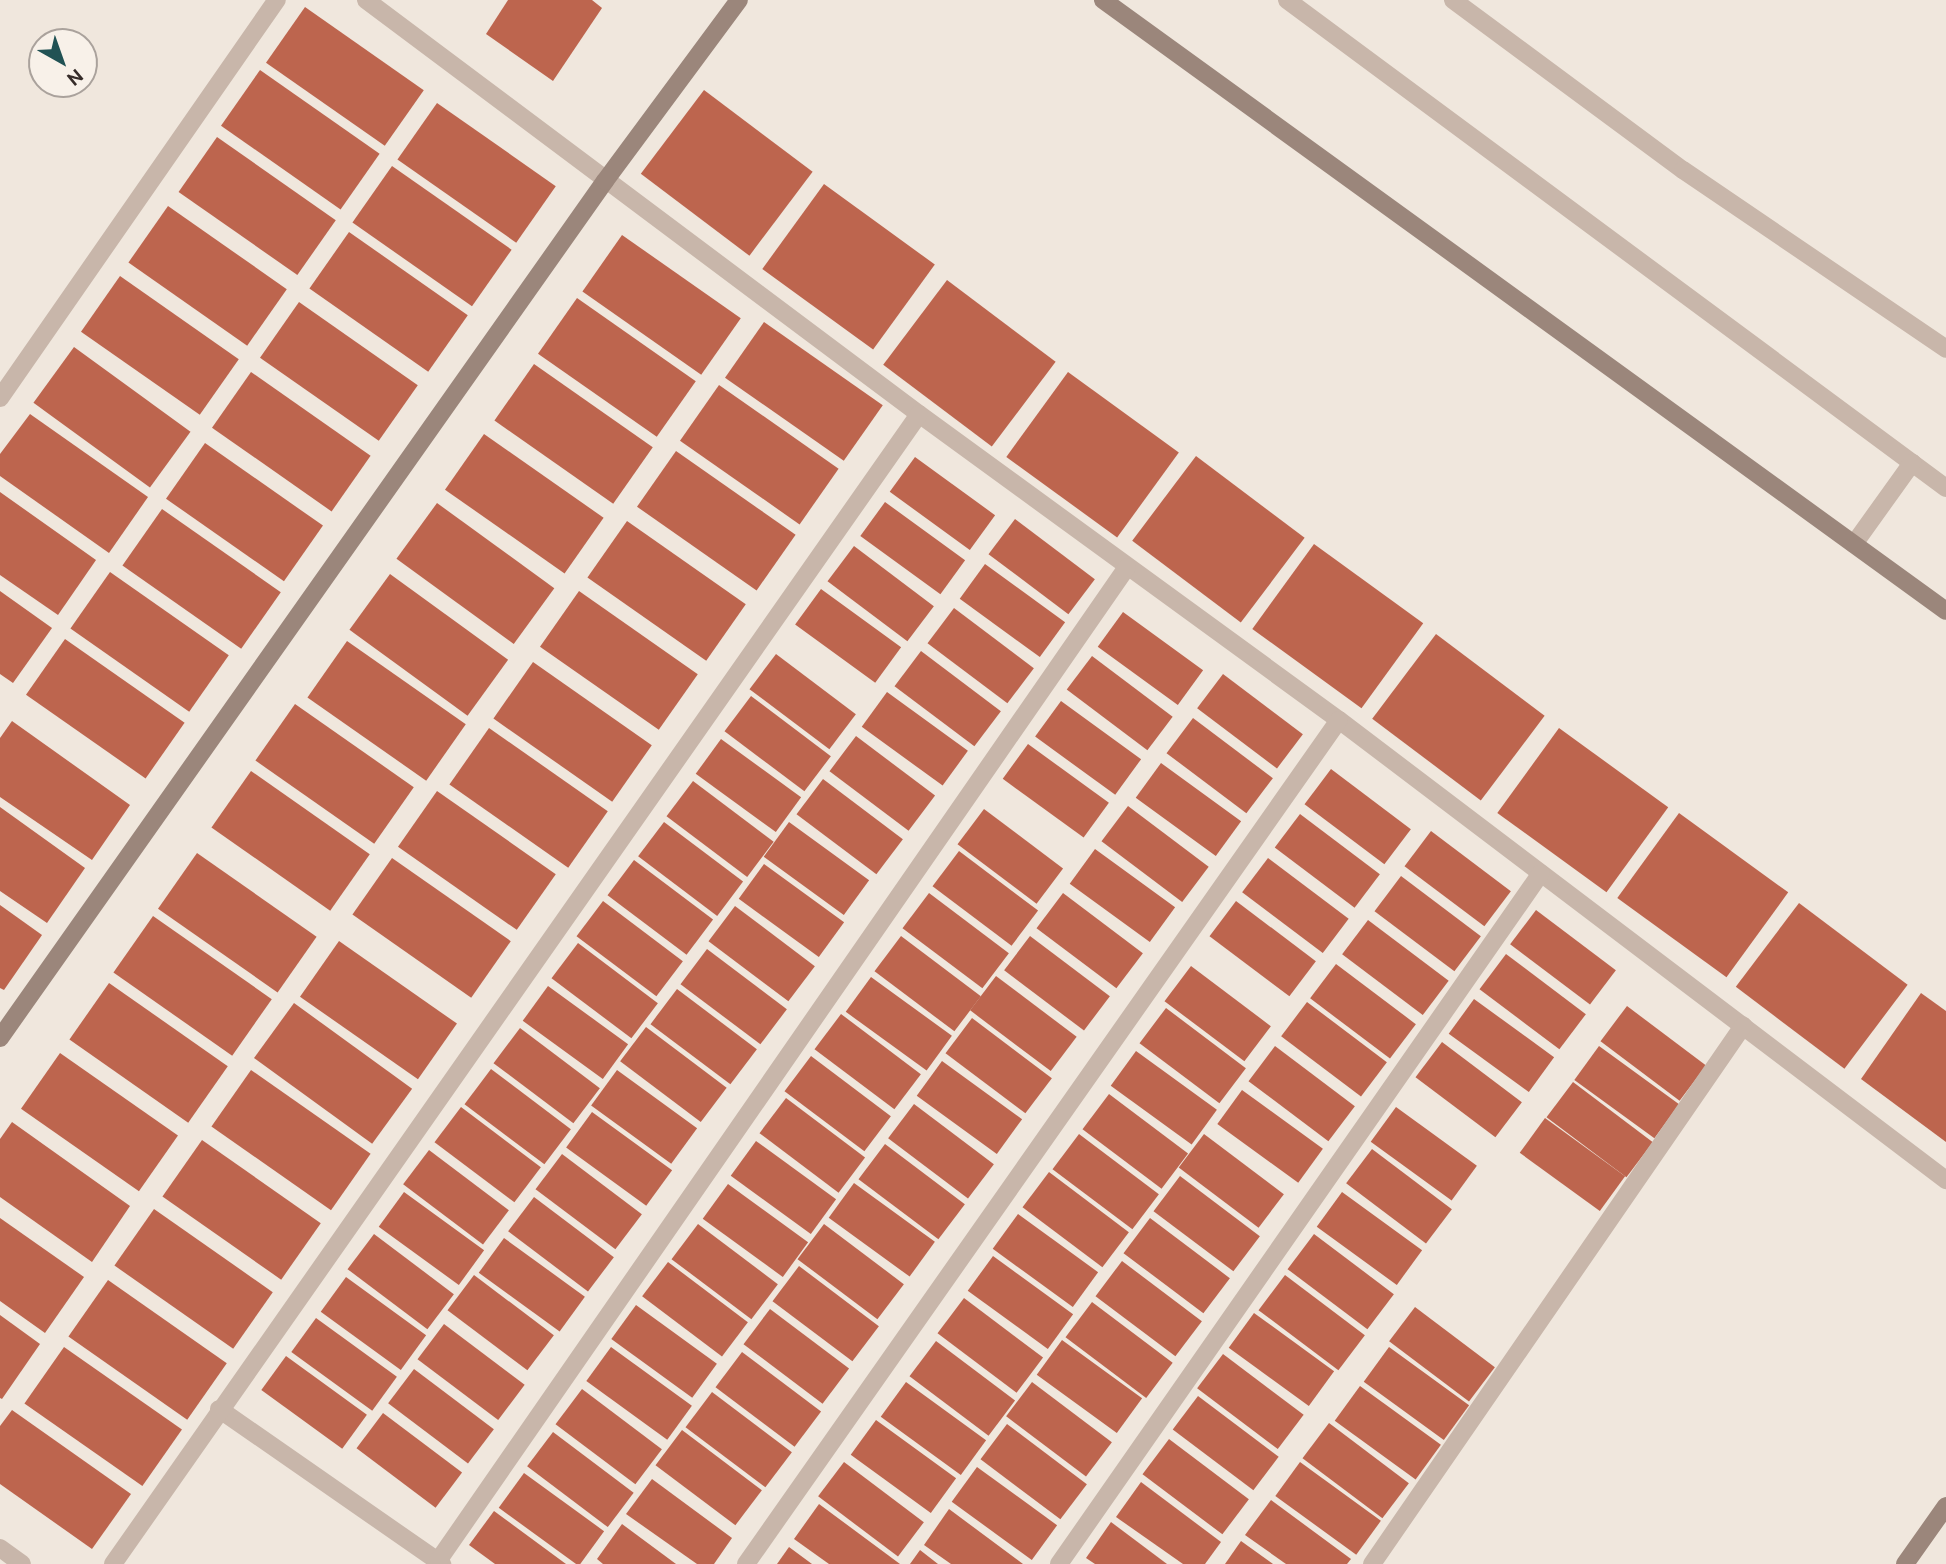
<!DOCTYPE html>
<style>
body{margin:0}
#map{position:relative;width:1946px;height:1564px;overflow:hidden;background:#f0e7dd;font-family:Ubuntu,sans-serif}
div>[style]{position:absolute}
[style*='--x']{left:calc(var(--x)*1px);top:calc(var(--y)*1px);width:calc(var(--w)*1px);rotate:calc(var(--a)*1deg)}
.building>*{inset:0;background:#bd654e;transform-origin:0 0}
.street>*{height:18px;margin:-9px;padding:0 9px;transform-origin:9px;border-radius:9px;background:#c8b6aa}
.secondary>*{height:18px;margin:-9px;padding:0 9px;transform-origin:9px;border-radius:9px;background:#9b867b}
span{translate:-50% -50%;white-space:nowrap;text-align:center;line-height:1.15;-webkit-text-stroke:7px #f8f1e9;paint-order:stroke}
.north{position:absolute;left:28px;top:28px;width:70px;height:70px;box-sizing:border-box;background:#f8f1e9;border:2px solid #aaa29c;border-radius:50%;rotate:140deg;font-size:19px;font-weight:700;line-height:28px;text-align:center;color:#362c29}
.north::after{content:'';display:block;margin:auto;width:24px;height:32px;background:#215254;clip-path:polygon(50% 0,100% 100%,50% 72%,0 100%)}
</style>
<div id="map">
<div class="building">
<i style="clip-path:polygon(508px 0,592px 0,602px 8px,553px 81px,486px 34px)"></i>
<i style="left:305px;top:7px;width:145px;height:68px;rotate:35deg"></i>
<i style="left:260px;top:70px;width:146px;height:68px;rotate:35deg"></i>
<i style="left:704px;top:90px;width:136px;height:105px;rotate:37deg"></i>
<i style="left:437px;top:103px;width:145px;height:69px;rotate:35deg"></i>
<i style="left:217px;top:137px;width:145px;height:67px;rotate:35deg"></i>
<i style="left:392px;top:166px;width:146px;height:69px;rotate:35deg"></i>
<i style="left:824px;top:184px;width:137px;height:105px;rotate:36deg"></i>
<i style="left:168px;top:206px;width:145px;height:69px;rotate:35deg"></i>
<i style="left:349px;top:232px;width:145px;height:69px;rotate:35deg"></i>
<i style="left:622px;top:235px;width:145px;height:69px;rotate:35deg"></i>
<i style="left:120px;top:276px;width:145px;height:68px;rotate:35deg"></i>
<i style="left:947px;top:280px;width:136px;height:106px;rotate:37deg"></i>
<i style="left:577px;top:298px;width:145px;height:68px;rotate:35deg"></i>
<i style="left:299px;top:302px;width:145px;height:68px;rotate:35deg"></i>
<i style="left:764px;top:322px;width:145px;height:68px;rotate:35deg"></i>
<i style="left:74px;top:347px;width:144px;height:69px;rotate:36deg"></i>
<i style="left:534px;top:364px;width:145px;height:69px;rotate:35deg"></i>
<i style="left:251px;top:372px;width:146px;height:68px;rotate:35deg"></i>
<i style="left:1068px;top:372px;width:137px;height:105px;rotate:36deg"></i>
<i style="left:719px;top:385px;width:146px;height:68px;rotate:35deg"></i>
<i style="clip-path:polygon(30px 414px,148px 497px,109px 553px,0 476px,0 454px)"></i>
<i style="left:484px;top:434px;width:146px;height:68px;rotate:35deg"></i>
<i style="left:205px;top:443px;width:144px;height:68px;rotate:35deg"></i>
<i style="left:676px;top:451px;width:146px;height:68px;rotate:35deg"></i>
<i style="left:1196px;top:456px;width:136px;height:106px;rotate:37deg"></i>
<i style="left:915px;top:457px;width:99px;height:43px;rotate:36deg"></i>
<i style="clip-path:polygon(0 492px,96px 560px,58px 615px,0 575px)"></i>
<i style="left:885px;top:502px;width:99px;height:42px;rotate:36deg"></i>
<i style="left:437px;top:503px;width:145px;height:69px;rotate:36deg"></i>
<i style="left:162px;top:509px;width:145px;height:69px;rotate:35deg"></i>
<i style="left:1015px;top:519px;width:100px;height:44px;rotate:37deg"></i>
<i style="left:627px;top:521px;width:145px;height:69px;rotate:35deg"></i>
<i style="left:1314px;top:544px;width:135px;height:105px;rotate:36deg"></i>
<i style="left:854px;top:546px;width:100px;height:44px;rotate:37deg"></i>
<i style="left:985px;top:564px;width:99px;height:43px;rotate:36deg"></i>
<i style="left:110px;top:572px;width:145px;height:69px;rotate:35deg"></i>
<i style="left:390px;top:574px;width:146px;height:69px;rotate:36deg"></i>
<i style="left:821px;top:589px;width:99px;height:44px;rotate:36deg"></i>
<i style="clip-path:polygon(0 591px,52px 628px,13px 683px,0 674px)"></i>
<i style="left:579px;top:591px;width:145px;height:68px;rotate:35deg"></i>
<i style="left:954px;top:608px;width:100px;height:44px;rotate:37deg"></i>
<i style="left:1123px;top:612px;width:99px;height:43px;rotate:36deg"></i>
<i style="left:1436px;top:634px;width:136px;height:106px;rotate:37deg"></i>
<i style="left:65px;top:639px;width:146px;height:68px;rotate:35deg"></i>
<i style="left:347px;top:641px;width:145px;height:69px;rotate:35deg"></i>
<i style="left:921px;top:651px;width:100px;height:44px;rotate:37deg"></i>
<i style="left:776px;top:654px;width:100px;height:44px;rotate:37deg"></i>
<i style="left:1092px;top:656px;width:101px;height:42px;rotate:37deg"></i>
<i style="left:533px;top:662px;width:145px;height:69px;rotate:35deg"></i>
<i style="left:1223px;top:674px;width:100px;height:43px;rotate:37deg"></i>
<i style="left:887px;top:692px;width:100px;height:43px;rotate:36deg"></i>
<i style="left:751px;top:696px;width:100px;height:44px;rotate:37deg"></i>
<i style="left:1061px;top:701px;width:99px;height:44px;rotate:36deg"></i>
<i style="left:295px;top:704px;width:145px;height:69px;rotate:35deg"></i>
<i style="left:1193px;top:718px;width:100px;height:44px;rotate:37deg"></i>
<i style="clip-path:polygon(12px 721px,130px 805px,92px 860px,0 797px,0 738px)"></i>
<i style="left:489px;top:728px;width:145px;height:69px;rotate:35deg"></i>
<i style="left:1559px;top:728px;width:135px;height:105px;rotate:36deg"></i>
<i style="left:856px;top:736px;width:99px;height:44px;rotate:37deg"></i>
<i style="left:721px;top:739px;width:99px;height:43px;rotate:36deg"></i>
<i style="left:1028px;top:744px;width:100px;height:43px;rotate:36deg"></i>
<i style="left:1161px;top:763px;width:99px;height:43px;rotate:36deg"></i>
<i style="left:1331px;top:769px;width:100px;height:44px;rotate:37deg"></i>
<i style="left:251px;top:771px;width:145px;height:69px;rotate:35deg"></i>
<i style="left:823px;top:779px;width:100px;height:44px;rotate:37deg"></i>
<i style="left:693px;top:781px;width:101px;height:44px;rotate:37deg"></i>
<i style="left:437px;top:791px;width:145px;height:68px;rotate:35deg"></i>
<i style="left:1128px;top:806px;width:101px;height:44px;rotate:37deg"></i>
<i style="clip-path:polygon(0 807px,85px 868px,47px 923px,0 891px)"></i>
<i style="left:984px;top:809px;width:99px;height:44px;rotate:37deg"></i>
<i style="left:1679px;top:813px;width:135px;height:105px;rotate:36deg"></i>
<i style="left:1300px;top:814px;width:100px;height:42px;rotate:37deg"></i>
<i style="left:664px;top:822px;width:99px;height:43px;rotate:37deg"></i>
<i style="left:789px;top:822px;width:99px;height:43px;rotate:36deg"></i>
<i style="left:1431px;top:831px;width:100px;height:44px;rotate:37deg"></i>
<i style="left:1095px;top:849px;width:99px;height:43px;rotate:36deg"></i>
<i style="left:959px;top:851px;width:99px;height:44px;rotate:37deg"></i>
<i style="left:197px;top:853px;width:146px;height:68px;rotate:35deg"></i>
<i style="left:392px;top:858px;width:145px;height:69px;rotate:35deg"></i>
<i style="left:1268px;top:858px;width:101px;height:43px;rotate:37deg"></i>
<i style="left:634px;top:860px;width:99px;height:44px;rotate:37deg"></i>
<i style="left:764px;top:864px;width:99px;height:43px;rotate:36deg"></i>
<i style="left:1401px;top:876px;width:100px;height:44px;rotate:37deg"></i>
<i style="left:929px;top:893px;width:100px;height:44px;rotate:37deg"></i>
<i style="left:1063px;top:893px;width:100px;height:44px;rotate:37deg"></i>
<i style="left:603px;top:901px;width:100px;height:44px;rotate:37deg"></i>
<i style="left:1236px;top:901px;width:100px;height:44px;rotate:37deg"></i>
<i style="left:1799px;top:903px;width:136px;height:105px;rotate:37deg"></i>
<i style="clip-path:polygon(0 905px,42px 935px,4px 990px,0 988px)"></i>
<i style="left:735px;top:906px;width:100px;height:44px;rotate:37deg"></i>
<i style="left:1536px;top:910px;width:100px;height:43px;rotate:37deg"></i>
<i style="left:153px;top:916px;width:145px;height:69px;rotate:35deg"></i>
<i style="left:1368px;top:920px;width:101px;height:43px;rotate:37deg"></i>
<i style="left:901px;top:936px;width:100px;height:44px;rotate:37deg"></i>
<i style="left:1030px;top:936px;width:100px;height:43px;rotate:37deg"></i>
<i style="left:339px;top:941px;width:144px;height:68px;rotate:35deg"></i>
<i style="left:578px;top:943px;width:100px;height:44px;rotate:37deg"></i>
<i style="left:707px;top:949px;width:100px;height:44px;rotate:37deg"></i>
<i style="left:1506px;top:954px;width:100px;height:44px;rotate:37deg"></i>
<i style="left:1336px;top:964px;width:100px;height:43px;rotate:37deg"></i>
<i style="left:1191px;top:966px;width:100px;height:44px;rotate:37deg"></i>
<i style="left:996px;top:976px;width:101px;height:43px;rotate:37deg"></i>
<i style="left:871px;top:977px;width:100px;height:43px;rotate:36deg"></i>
<i style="left:109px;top:983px;width:145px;height:69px;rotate:35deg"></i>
<i style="left:548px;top:986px;width:99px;height:43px;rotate:36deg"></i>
<i style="left:677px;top:989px;width:100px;height:44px;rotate:37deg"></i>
<i style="clip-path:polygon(1921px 993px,1946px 1011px,1946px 1142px,1861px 1079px)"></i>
<i style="left:1474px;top:999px;width:99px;height:43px;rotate:36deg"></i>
<i style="left:1307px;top:1002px;width:100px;height:43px;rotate:37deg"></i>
<i style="left:294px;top:1003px;width:146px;height:68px;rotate:36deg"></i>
<i style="left:1627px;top:1006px;width:99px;height:44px;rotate:37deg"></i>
<i style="left:1166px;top:1008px;width:100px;height:44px;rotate:37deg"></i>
<i style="left:841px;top:1014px;width:100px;height:44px;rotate:37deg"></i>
<i style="left:972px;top:1018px;width:100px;height:44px;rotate:37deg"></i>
<i style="left:646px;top:1027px;width:101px;height:43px;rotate:37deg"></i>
<i style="left:520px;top:1028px;width:100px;height:44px;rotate:37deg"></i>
<i style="left:1442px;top:1042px;width:100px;height:44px;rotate:37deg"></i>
<i style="left:1275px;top:1046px;width:100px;height:44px;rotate:37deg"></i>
<i style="left:1599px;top:1046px;width:99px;height:42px;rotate:36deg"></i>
<i style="left:1136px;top:1051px;width:100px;height:43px;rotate:36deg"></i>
<i style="left:60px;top:1053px;width:144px;height:68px;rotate:35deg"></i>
<i style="left:811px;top:1056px;width:100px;height:44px;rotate:37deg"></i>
<i style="left:942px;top:1061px;width:99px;height:43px;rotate:36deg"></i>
<i style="left:491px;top:1069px;width:100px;height:44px;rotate:37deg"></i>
<i style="left:251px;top:1070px;width:146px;height:69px;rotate:35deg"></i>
<i style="left:617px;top:1070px;width:99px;height:44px;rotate:36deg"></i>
<i style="left:1573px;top:1082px;width:100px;height:44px;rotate:37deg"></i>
<i style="left:1242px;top:1090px;width:100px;height:42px;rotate:36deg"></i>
<i style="left:1109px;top:1094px;width:99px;height:44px;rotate:37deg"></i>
<i style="left:786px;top:1098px;width:99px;height:44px;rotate:37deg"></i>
<i style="left:914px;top:1104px;width:100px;height:43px;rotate:37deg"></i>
<i style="left:461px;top:1107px;width:100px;height:44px;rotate:37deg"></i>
<i style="left:1396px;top:1107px;width:100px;height:43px;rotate:36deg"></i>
<i style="left:592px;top:1112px;width:99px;height:44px;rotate:36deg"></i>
<i style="left:1545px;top:1118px;width:99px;height:43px;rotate:36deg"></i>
<i style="clip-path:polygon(12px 1122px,130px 1206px,92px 1262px,0 1197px,0 1139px)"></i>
<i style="left:1079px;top:1134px;width:100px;height:44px;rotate:37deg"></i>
<i style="left:1204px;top:1134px;width:100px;height:42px;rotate:37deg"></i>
<i style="left:202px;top:1140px;width:145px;height:69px;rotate:35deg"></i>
<i style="left:756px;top:1141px;width:99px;height:43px;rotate:36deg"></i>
<i style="left:885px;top:1144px;width:100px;height:44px;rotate:37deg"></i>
<i style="left:1372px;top:1149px;width:100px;height:43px;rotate:37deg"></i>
<i style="left:429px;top:1150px;width:100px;height:43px;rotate:37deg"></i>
<i style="left:562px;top:1154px;width:100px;height:44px;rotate:37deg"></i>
<i style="left:1049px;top:1172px;width:100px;height:44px;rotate:37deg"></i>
<i style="left:1180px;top:1176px;width:100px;height:44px;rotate:37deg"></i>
<i style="left:854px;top:1183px;width:100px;height:43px;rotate:36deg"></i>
<i style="left:728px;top:1184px;width:99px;height:43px;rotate:36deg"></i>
<i style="left:404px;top:1192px;width:99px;height:43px;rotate:36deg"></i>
<i style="left:1342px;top:1192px;width:99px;height:43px;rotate:36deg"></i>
<i style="left:534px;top:1197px;width:100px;height:43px;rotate:37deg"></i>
<i style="left:154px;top:1209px;width:145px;height:69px;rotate:35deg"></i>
<i style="left:1018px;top:1214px;width:99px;height:43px;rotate:36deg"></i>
<i style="clip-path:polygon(0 1218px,84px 1277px,45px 1333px,0 1301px)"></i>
<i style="left:1150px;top:1218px;width:100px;height:44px;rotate:37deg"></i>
<i style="left:698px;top:1224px;width:100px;height:44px;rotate:37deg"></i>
<i style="left:824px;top:1224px;width:100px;height:44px;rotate:37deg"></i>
<i style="left:374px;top:1234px;width:100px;height:44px;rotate:37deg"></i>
<i style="left:1314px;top:1234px;width:100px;height:44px;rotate:37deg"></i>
<i style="left:504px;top:1238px;width:100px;height:43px;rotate:36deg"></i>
<i style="left:993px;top:1256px;width:99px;height:43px;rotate:36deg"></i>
<i style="left:1122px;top:1261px;width:100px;height:44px;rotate:37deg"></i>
<i style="left:668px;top:1262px;width:100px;height:43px;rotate:37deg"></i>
<i style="left:799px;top:1266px;width:100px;height:44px;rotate:37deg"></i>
<i style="left:474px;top:1275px;width:100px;height:44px;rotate:37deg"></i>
<i style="left:1285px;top:1275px;width:100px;height:44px;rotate:37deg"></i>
<i style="left:346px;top:1277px;width:99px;height:43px;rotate:36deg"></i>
<i style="left:108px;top:1280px;width:145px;height:69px;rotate:35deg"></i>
<i style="left:964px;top:1298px;width:99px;height:44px;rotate:37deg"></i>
<i style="left:1092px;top:1302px;width:101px;height:44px;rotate:37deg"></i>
<i style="left:636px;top:1305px;width:100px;height:42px;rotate:36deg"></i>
<i style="left:1415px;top:1307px;width:100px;height:43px;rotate:37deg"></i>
<i style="left:770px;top:1309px;width:99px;height:44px;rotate:37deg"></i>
<i style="left:1254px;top:1313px;width:99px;height:43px;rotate:36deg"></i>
<i style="clip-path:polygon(0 1315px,40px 1344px,2px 1399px,0 1398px)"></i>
<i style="left:316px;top:1318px;width:100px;height:42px;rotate:36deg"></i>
<i style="left:444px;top:1324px;width:101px;height:44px;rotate:37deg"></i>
<i style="left:1062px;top:1340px;width:99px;height:43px;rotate:36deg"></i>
<i style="left:936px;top:1341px;width:99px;height:44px;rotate:37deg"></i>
<i style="left:64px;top:1347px;width:144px;height:69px;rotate:35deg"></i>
<i style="left:611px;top:1347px;width:100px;height:42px;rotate:36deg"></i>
<i style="left:1389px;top:1347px;width:99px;height:43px;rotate:36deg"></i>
<i style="left:742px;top:1352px;width:99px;height:44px;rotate:37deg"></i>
<i style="left:1223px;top:1354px;width:101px;height:43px;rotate:37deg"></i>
<i style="left:286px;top:1356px;width:100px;height:42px;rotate:36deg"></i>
<i style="left:414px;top:1369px;width:100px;height:43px;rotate:37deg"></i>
<i style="left:906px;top:1382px;width:99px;height:43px;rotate:36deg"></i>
<i style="left:1032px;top:1382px;width:100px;height:43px;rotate:37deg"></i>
<i style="left:1360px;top:1386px;width:100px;height:43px;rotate:36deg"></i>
<i style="left:582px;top:1389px;width:100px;height:44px;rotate:37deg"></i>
<i style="left:712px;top:1392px;width:100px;height:44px;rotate:37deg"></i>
<i style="left:1198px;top:1396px;width:101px;height:42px;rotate:37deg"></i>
<i style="clip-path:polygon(12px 1410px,131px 1494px,92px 1549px,0 1484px,0 1426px)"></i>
<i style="left:383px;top:1413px;width:99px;height:44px;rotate:37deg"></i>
<i style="left:876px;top:1420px;width:99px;height:43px;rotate:36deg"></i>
<i style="left:1329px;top:1423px;width:100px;height:44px;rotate:37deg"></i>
<i style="left:1007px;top:1424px;width:100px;height:44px;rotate:37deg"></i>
<i style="left:682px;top:1430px;width:100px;height:44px;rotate:37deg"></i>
<i style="left:553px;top:1432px;width:101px;height:43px;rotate:37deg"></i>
<i style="left:1169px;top:1439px;width:100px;height:44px;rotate:37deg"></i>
<i style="left:844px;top:1462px;width:100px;height:43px;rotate:37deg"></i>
<i style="left:1300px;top:1462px;width:100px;height:42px;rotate:36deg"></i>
<i style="left:977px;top:1467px;width:99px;height:43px;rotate:36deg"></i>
<i style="left:524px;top:1473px;width:99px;height:43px;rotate:36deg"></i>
<i style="clip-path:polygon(652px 1479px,732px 1538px,714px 1564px,697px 1564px,626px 1514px)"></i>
<i style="clip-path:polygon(1141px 1482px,1221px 1542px,1205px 1564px,1183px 1564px,1116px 1517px)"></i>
<i style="clip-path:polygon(1271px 1500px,1351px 1559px,1347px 1564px,1286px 1564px,1245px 1535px)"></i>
<i style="clip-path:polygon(819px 1504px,900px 1564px,829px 1564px,794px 1539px)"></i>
<i style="clip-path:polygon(949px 1509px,1023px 1564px,951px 1564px,924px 1545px)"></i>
<i style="clip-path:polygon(494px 1511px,566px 1564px,495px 1564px,469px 1545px)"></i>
<i style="clip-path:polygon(1111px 1522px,1167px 1564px,1095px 1564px,1086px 1558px)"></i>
<i style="clip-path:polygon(622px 1524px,676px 1564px,603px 1564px,597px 1559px)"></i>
<i style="clip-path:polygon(1241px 1541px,1273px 1564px,1225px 1564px)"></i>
<i style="clip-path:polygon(789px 1547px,812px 1564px,777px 1564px)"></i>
<i style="clip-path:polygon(920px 1550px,938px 1564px,910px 1564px)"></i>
</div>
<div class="street">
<i style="--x:366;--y:0;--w:691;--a:36.82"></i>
<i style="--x:919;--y:414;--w:520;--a:36.08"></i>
<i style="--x:1339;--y:720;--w:762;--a:37.16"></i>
<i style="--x:1287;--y:0;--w:820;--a:36.52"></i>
<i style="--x:1453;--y:0;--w:286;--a:36.5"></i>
<i style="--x:1683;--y:170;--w:318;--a:34.2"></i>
<i style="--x:0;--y:398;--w:485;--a:-55.2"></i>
<i style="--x:1854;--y:544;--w:100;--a:-54.4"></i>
<i style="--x:219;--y:1409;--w:272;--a:34.8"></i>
<i style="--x:0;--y:1548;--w:27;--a:36"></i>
<i style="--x:438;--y:1561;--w:1209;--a:-55.27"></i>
<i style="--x:113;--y:1564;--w:1404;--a:-54.97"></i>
<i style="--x:746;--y:1564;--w:1031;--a:-54.91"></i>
<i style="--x:1059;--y:1564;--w:842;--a:-55.1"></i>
<i style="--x:1372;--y:1564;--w:654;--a:-55.41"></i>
</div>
<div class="secondary">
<i style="--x:1103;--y:0;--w:1041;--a:35.93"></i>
<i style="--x:0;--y:1038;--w:1049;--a:-54.78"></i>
<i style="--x:605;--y:181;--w:225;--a:-53.5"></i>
<i style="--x:1905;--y:1564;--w:71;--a:-54.7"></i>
</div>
<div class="north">N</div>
</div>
